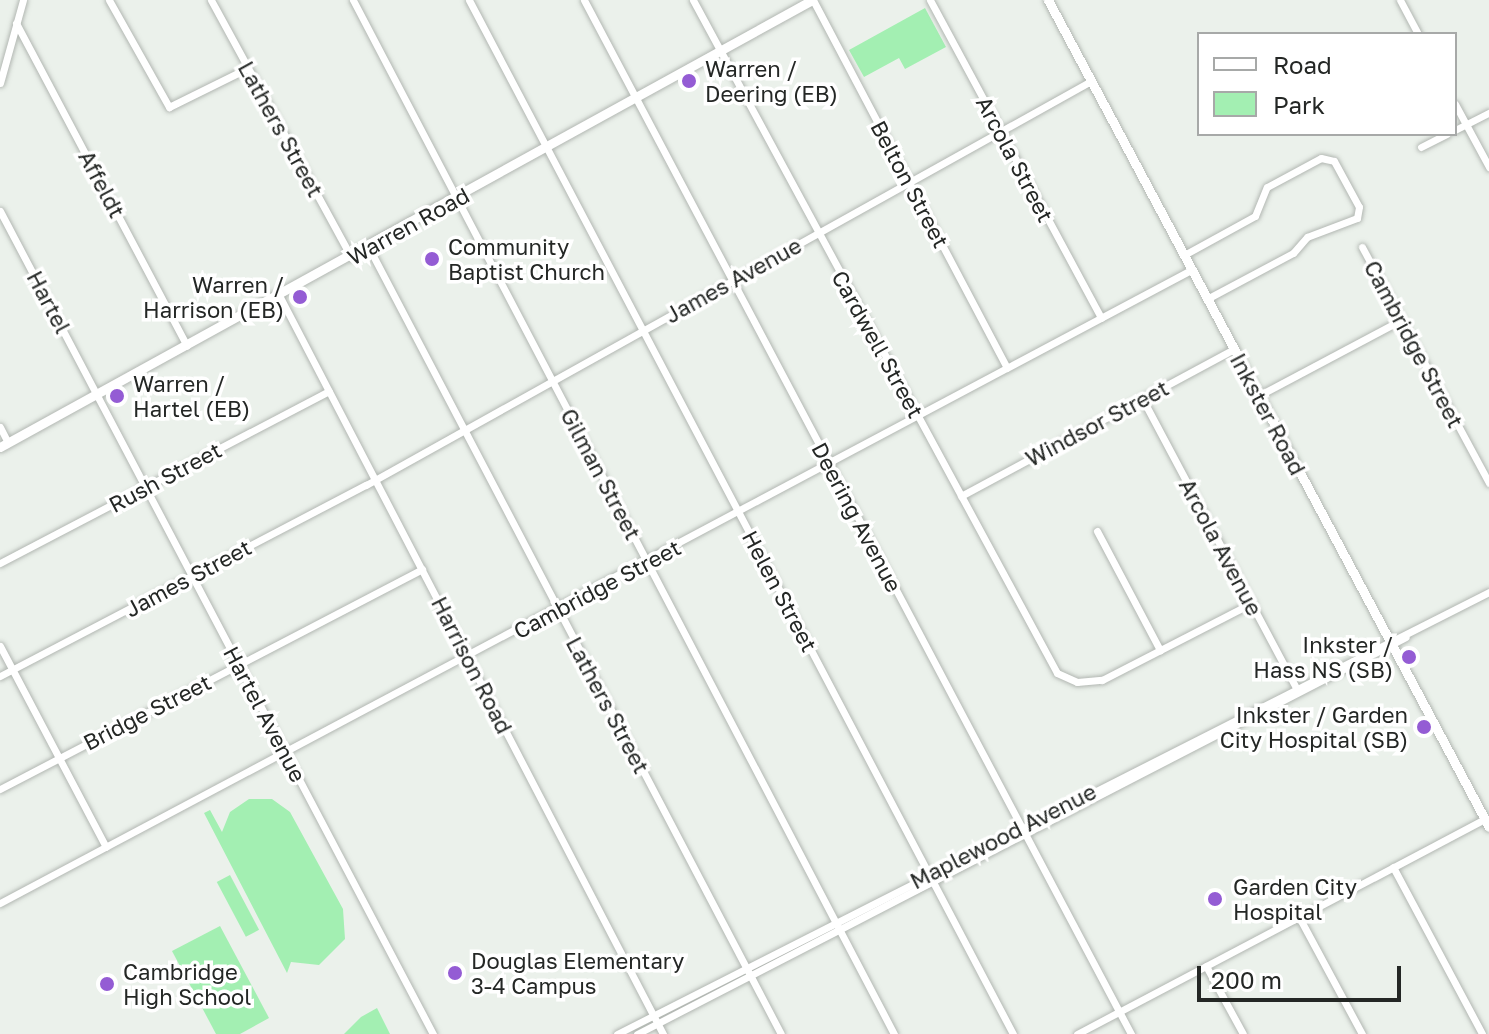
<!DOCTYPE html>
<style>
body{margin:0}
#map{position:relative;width:1489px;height:1034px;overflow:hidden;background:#ebf1eb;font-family:"Golos Text",sans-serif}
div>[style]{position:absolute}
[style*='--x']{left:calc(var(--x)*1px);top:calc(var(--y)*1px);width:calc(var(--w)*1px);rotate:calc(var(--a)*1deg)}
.green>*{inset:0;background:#a3efb2;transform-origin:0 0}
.roads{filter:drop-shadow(0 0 2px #b2b7b2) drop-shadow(0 0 2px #b2b7b2)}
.minor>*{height:7px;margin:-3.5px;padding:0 3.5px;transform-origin:3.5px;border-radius:3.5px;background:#fff}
.major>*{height:9px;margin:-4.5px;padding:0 4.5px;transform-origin:4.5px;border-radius:4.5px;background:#fff}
.dots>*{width:22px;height:22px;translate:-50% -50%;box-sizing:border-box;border:4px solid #fff;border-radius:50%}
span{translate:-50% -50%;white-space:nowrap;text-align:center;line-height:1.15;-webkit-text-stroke:7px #fff;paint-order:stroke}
.poi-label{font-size:22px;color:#242725}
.left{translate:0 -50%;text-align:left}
.right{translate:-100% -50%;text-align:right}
.street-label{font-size:22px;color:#242725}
.legend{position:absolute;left:1197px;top:32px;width:260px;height:104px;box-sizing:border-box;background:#fff;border:2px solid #a7a9a8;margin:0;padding:10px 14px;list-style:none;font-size:24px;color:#242725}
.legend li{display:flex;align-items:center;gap:16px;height:40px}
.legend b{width:40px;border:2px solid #a7a9a8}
.scale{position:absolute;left:1197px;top:966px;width:204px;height:36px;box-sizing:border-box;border:4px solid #242725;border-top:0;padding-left:10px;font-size:24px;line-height:28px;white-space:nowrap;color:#242725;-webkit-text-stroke:6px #fff;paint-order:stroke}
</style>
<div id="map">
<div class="green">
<i style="clip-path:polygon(925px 8px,946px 47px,905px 69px,899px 58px,864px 77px,849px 50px)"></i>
<i style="clip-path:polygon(249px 799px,272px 799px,290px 812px,343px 909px,345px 939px,319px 965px,291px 962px,287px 973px,204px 813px,210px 810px,222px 832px,230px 812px)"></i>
<i style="left:230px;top:875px;width:62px;height:15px;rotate:62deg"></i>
<i style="clip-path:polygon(220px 926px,269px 1018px,240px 1034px,216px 1034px,172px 951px)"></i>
<i style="clip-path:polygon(377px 1008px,390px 1034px,344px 1034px,361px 1017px)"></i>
</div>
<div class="roads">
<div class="minor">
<i style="--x:109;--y:0;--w:123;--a:60.7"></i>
<i style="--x:169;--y:107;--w:88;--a:-26.3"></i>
<i style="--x:211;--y:0;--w:293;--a:61.4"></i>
<i style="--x:353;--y:0;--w:1167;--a:62.38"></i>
<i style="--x:469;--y:0;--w:1168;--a:62.25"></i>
<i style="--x:584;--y:0;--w:1170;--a:62.12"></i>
<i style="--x:693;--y:0;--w:765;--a:61.59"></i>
<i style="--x:1057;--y:673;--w:22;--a:24"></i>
<i style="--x:1077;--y:682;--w:25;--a:-5"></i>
<i style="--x:1102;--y:680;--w:169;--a:-27.2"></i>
<i style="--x:813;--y:0;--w:416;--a:62.2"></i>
<i style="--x:930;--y:0;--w:361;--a:61.7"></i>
<i style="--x:1400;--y:0;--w:38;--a:62"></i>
<i style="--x:16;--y:23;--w:365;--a:62.1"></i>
<i style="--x:0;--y:83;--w:86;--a:-74.5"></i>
<i style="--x:1455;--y:104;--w:72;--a:61.6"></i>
<i style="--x:1455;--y:130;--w:38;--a:-27"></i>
<i style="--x:1421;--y:147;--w:29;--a:-27"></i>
<i style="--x:0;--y:211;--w:930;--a:62.25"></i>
<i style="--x:1362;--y:247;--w:268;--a:61.7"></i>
<i style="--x:369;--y:248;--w:887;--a:62.34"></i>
<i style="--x:1184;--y:255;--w:81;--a:-28.8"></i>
<i style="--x:1255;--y:216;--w:31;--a:-68"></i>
<i style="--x:1267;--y:187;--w:61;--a:-28.2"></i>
<i style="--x:1321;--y:158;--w:13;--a:13"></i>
<i style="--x:1334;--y:161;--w:52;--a:61.5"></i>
<i style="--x:1359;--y:207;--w:11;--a:100"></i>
<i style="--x:1357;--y:218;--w:53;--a:159.2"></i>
<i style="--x:1307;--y:237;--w:21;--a:131"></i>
<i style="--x:1293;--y:253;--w:98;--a:151.9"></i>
<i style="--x:280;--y:297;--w:831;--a:62.54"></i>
<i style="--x:1258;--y:396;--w:162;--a:-28"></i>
<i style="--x:1142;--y:398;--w:330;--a:62"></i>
<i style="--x:0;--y:427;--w:18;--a:63"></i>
<i style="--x:961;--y:496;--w:310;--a:-28.3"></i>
<i style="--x:1097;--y:531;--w:135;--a:62.1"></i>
<i style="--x:0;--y:563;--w:371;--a:-27.6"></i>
<i style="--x:0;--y:646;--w:227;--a:62.2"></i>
<i style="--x:0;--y:676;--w:413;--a:-27.6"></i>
<i style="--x:366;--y:485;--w:830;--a:-29.13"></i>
<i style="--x:0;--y:789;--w:476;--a:-27.5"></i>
<i style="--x:1393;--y:867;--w:189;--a:61.9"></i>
<i style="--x:0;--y:903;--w:1349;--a:-27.99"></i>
<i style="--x:1299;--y:917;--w:133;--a:61.7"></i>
<i style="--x:1206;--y:966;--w:77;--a:61.4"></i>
<i style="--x:617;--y:1034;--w:978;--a:-26.88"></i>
<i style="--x:637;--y:1034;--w:865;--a:-27.31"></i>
<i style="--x:1077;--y:1034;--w:460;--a:-27.8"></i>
</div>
<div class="major">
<i style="--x:1048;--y:0;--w:937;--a:61.93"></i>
<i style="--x:0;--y:447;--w:927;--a:-28.83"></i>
</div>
</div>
<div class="dots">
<i style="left:689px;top:81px;background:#945cd4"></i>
<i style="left:432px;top:259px;background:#945cd4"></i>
<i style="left:300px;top:297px;background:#945cd4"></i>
<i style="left:117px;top:396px;background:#945cd4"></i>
<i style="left:1409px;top:657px;background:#945cd4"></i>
<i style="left:1424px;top:727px;background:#945cd4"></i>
<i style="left:1215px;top:899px;background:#945cd4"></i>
<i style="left:455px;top:973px;background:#945cd4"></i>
<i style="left:107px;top:984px;background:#945cd4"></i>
</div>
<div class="poi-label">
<span class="left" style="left:705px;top:81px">Warren /<br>Deering (EB)</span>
<span class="left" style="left:448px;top:259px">Community<br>Baptist Church</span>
<span class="right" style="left:284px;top:297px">Warren /<br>Harrison (EB)</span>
<span class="left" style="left:133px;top:396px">Warren /<br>Hartel (EB)</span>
<span class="right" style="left:1393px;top:657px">Inkster /<br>Hass NS (SB)</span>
<span class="right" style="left:1408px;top:727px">Inkster / Garden<br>City Hospital (SB)</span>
<span class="left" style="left:1233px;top:899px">Garden City<br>Hospital</span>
<span class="left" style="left:471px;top:973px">Douglas Elementary<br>3-4 Campus</span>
<span class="left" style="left:123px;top:984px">Cambridge<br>High School</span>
</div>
<div class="street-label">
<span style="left:281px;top:129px;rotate:61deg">Lathers Street</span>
<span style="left:1015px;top:159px;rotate:62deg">Arcola Street</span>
<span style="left:102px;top:184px;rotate:62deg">Affeldt</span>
<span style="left:910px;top:184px;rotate:62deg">Belton Street</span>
<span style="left:408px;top:226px;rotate:-29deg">Warren Road</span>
<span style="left:733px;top:280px;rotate:-29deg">James Avenue</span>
<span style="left:49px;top:302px;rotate:62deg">Hartel</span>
<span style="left:878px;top:344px;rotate:61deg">Cardwell Street</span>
<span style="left:1414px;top:344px;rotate:62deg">Cambridge Street</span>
<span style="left:1268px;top:414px;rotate:62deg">Inkster Road</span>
<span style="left:1097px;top:423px;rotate:-28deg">Windsor Street</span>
<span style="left:601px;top:474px;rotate:62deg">Gilman Street</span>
<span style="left:165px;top:477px;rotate:-28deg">Rush Street</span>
<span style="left:857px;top:517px;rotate:62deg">Deering Avenue</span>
<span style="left:1221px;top:547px;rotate:62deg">Arcola Avenue</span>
<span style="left:188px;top:578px;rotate:-28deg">James Street</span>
<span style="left:597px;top:589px;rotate:-28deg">Cambridge Street</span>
<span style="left:780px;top:591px;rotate:62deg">Helen Street</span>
<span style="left:472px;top:665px;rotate:63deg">Harrison Road</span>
<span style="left:608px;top:705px;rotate:62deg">Lathers Street</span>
<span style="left:147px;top:712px;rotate:-27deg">Bridge Street</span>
<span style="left:265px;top:714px;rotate:62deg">Hartel Avenue</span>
<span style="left:1003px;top:836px;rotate:-27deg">Maplewood Avenue</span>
</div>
<ul class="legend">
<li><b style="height:10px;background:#fff"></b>Road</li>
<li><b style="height:22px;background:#a3efb2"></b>Park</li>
</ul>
<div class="scale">200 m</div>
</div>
